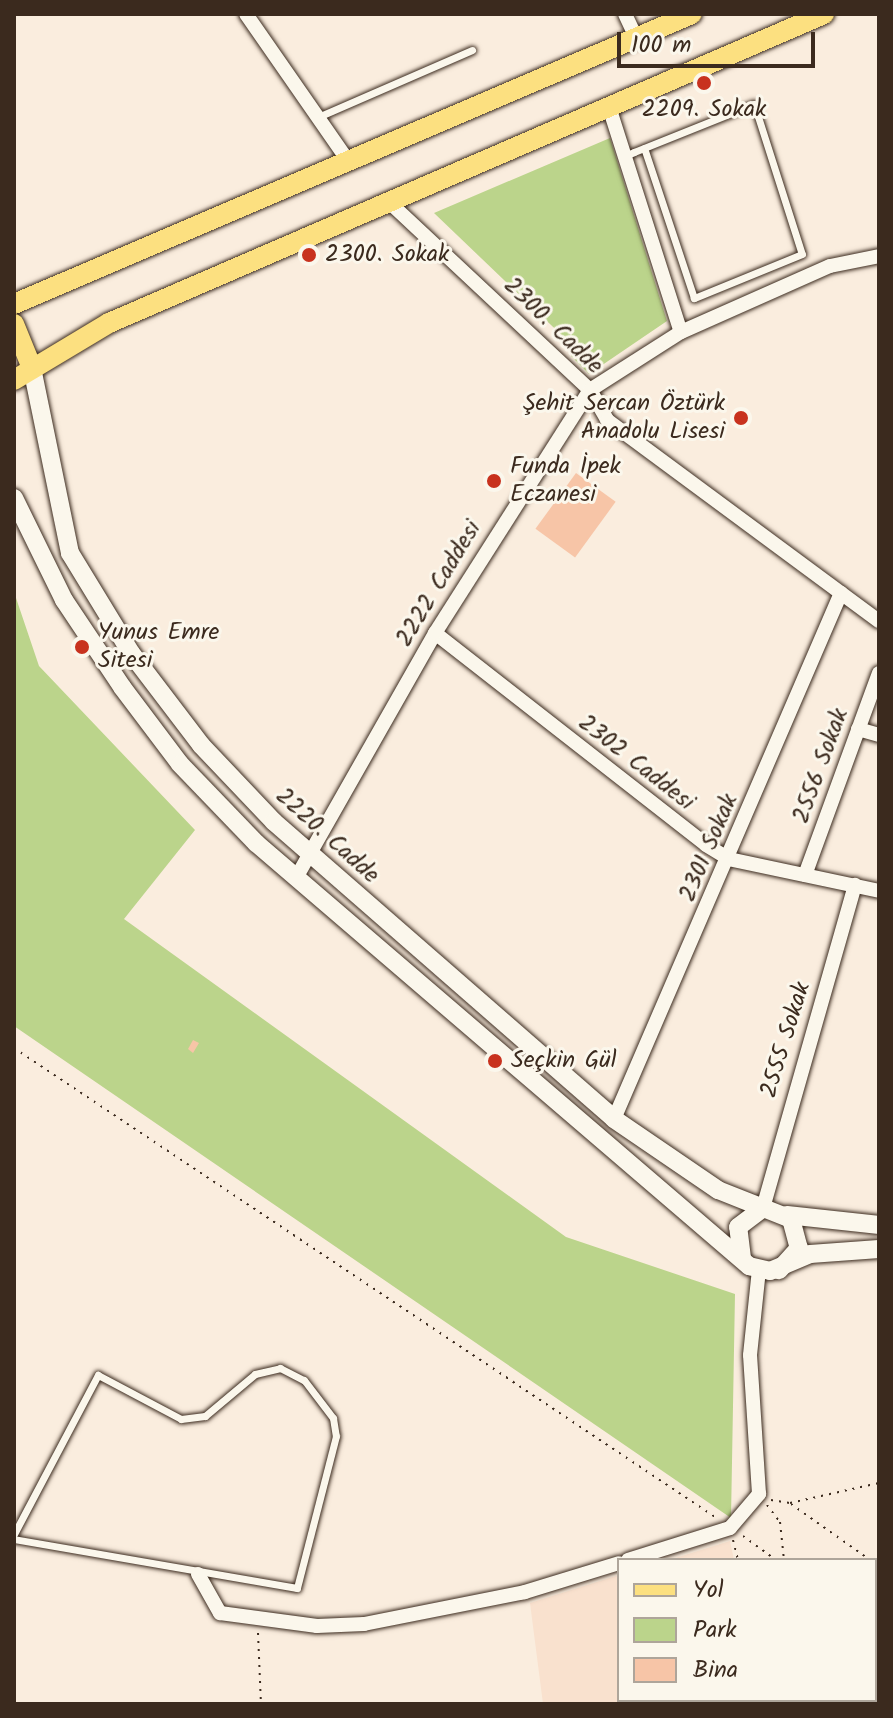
<!DOCTYPE html>
<meta charset="utf-8">
<style>
body{margin:0}
#map{position:relative;width:893px;height:1718px;overflow:hidden;background:#faedde;font-family:Kalam,sans-serif}
div>[style]{position:absolute}
[style*='--x']{left:calc(var(--x)*1px);top:calc(var(--y)*1px);width:calc(var(--w)*1px);rotate:calc(var(--a)*1deg)}
.built>*{inset:0;background:#f9e1ce}
.green>*{inset:0;background:#bbd48b}
.building>*{inset:0;background:#f7c5a7;transform-origin:0 0}
.path>*{height:2px;margin-top:-1px;transform-origin:0;background:repeating-linear-gradient(90deg,#3b2a1e 0 2px,transparent 0 8px)}
.roads{filter:drop-shadow(0 0 2px #3b2a1e) drop-shadow(0 0 2px #3b2a1e)}
.lane>*{height:7px;margin:-3.5px;padding:0 3.5px;transform-origin:3.5px;border-radius:3.5px;background:#fbf7ec}
.street>*{height:14px;margin:-7px;padding:0 7px;transform-origin:7px;border-radius:7px;background:#fbf7ec}
.secondary>*{height:18px;margin:-9px;padding:0 9px;transform-origin:9px;border-radius:9px;background:#fbf7ec}
.primary>*{height:20px;margin:-10px;padding:0 10px;transform-origin:10px;border-radius:10px;background:#fce080}
.dots>*{width:22px;height:22px;translate:-50% -50%;box-sizing:border-box;border:4px solid #fbf7ec;border-radius:50%}
span{translate:-50% -50%;white-space:nowrap;text-align:center;line-height:1.15;-webkit-text-stroke:6px #fbf7ec;paint-order:stroke}
.poi-label{font-size:24px;color:#3b2a1e}
.left{translate:0 -50%;text-align:left}
.right{translate:-100% -50%;text-align:right}
.street-label{font-size:24px;color:#3b2a1e}
.frame{position:absolute;inset:0;border:16px solid #3b2a1e;pointer-events:none}
.legend{position:absolute;left:617px;top:1558px;width:260px;height:144px;box-sizing:border-box;background:#fbf7ec;border:2px solid #aea59a;margin:0;padding:10px 14px;list-style:none;font-size:24px;color:#3b2a1e}
.legend li{display:flex;align-items:center;gap:16px;height:40px}
.legend b{width:40px;border:2px solid #aea59a}
.scale{position:absolute;left:617px;top:32px;width:198px;height:36px;box-sizing:border-box;border:4px solid #3b2a1e;border-top:0;padding-left:10px;font-size:24px;line-height:28px;white-space:nowrap;color:#3b2a1e;-webkit-text-stroke:6px #fbf7ec;paint-order:stroke}
</style>
<div id="map">
<div class="built">
<i style="clip-path:polygon(730px 1541px,734px 1560px,669px 1560px)"></i>
<i style="clip-path:polygon(619px 1575px,619px 1700px,765px 1704px,543px 1704px,530px 1603px)"></i>
</div>
<div class="green">
<i style="clip-path:polygon(610px 138px,667px 321px,589px 374px,571px 356px,575px 348px,434px 213px)"></i>
<i style="clip-path:polygon(14px 592px,39px 666px,195px 830px,124px 919px,566px 1237px,735px 1294px,731px 1518px,14px 1026px)"></i>
</div>
<div class="building">
<i style="left:576px;top:473px;width:49px;height:69px;rotate:36deg"></i>
<i style="clip-path:polygon(193px 1040px,199px 1043px,193px 1053px,188px 1049px)"></i>
</div>
<div class="path">
<i style="--x:14;--y:1048;--w:843;--a:33.78"></i>
<i style="--x:771;--y:1500;--w:19;--a:9"></i>
<i style="--x:790;--y:1503;--w:91;--a:-12.7"></i>
<i style="--x:791;--y:1504;--w:97;--a:35.3"></i>
<i style="--x:767;--y:1505;--w:21;--a:53"></i>
<i style="--x:780;--y:1522;--w:38;--a:84"></i>
<i style="--x:743;--y:1536;--w:41;--a:36"></i>
<i style="--x:733;--y:1540;--w:21;--a:76"></i>
<i style="--x:875;--y:1564;--w:5;--a:37"></i>
<i style="--x:258;--y:1633;--w:71;--a:87.6"></i>
<i style="--x:875;--y:1633;--w:5;--a:37"></i>
<i style="--x:771;--y:1700;--w:4;--a:76"></i>
</div>
<div class="roads">
<div class="lane">
<i style="--x:318;--y:117;--w:168;--a:-23.5"></i>
<i style="--x:625;--y:156;--w:10;--a:-24"></i>
<i style="--x:634;--y:152;--w:129;--a:-21.8"></i>
<i style="--x:754;--y:104;--w:157;--a:72.3"></i>
<i style="--x:802;--y:254;--w:117;--a:157.8"></i>
<i style="--x:694;--y:298;--w:158;--a:-108.4"></i>
<i style="--x:14;--y:1534;--w:180;--a:-62.2"></i>
<i style="--x:98;--y:1375;--w:94;--a:27.9"></i>
<i style="--x:181;--y:1419;--w:24;--a:-7"></i>
<i style="--x:205;--y:1416;--w:65;--a:-40"></i>
<i style="--x:255;--y:1374;--w:26;--a:-13"></i>
<i style="--x:280;--y:1368;--w:27;--a:27"></i>
<i style="--x:304;--y:1380;--w:48;--a:52.7"></i>
<i style="--x:333;--y:1418;--w:18;--a:81"></i>
<i style="--x:336;--y:1436;--w:157;--a:104.4"></i>
<i style="--x:297;--y:1588;--w:287;--a:-170.2"></i>
</div>
<div class="street">
<i style="--x:246;--y:14;--w:180;--a:55.2"></i>
<i style="--x:625;--y:14;--w:26;--a:65"></i>
<i style="--x:609;--y:107;--w:236;--a:72.3"></i>
<i style="--x:389;--y:202;--w:275;--a:43.1"></i>
<i style="--x:590;--y:390;--w:34;--a:60"></i>
<i style="--x:607;--y:420;--w:338;--a:36.5"></i>
<i style="--x:435;--y:633;--w:344;--a:38"></i>
<i style="--x:706;--y:845;--w:27;--a:31"></i>
<i style="--x:729;--y:859;--w:153;--a:12"></i>
<i style="--x:858;--y:729;--w:22;--a:16"></i>
<i style="--x:805;--y:875;--w:215;--a:-69.9"></i>
<i style="--x:296;--y:878;--w:282;--a:-60.4"></i>
<i style="--x:435;--y:633;--w:288;--a:-57.5"></i>
<i style="--x:590;--y:390;--w:108;--a:-32.5"></i>
<i style="--x:681;--y:332;--w:163;--a:-23.9"></i>
<i style="--x:830;--y:266;--w:50;--a:-11.5"></i>
<i style="--x:614;--y:1119;--w:573;--a:-66.66"></i>
<i style="--x:763;--y:1208;--w:336;--a:-74.1"></i>
<i style="--x:628;--y:1560;--w:107;--a:-17.4"></i>
<i style="--x:730;--y:1528;--w:45;--a:-49.5"></i>
<i style="--x:759;--y:1494;--w:139;--a:-93.7"></i>
<i style="--x:750;--y:1355;--w:85;--a:-84"></i>
<i style="--x:198;--y:1574;--w:45;--a:60.6"></i>
<i style="--x:220;--y:1613;--w:98;--a:7.6"></i>
<i style="--x:317;--y:1626;--w:47;--a:-2.4"></i>
<i style="--x:364;--y:1624;--w:164;--a:-11.2"></i>
<i style="--x:525;--y:1592;--w:98;--a:-17.1"></i>
</div>
<div class="secondary">
<i style="--x:32;--y:368;--w:189;--a:78.4"></i>
<i style="--x:70;--y:553;--w:117;--a:58.6"></i>
<i style="--x:131;--y:653;--w:116;--a:52.7"></i>
<i style="--x:201;--y:745;--w:106;--a:46.5"></i>
<i style="--x:274;--y:822;--w:451;--a:41.1"></i>
<i style="--x:614;--y:1119;--w:126;--a:34.3"></i>
<i style="--x:718;--y:1190;--w:79;--a:21.7"></i>
<i style="--x:791;--y:1219;--w:30;--a:75"></i>
<i style="--x:799;--y:1248;--w:30;--a:132"></i>
<i style="--x:14;--y:498;--w:114;--a:63.9"></i>
<i style="--x:64;--y:600;--w:105;--a:56.3"></i>
<i style="--x:122;--y:687;--w:96;--a:53"></i>
<i style="--x:180;--y:764;--w:110;--a:46.1"></i>
<i style="--x:256;--y:843;--w:650;--a:40.63"></i>
<i style="--x:749;--y:1266;--w:22;--a:13"></i>
<i style="--x:770;--y:1271;--w:43;--a:-23"></i>
<i style="--x:810;--y:1254;--w:69;--a:-4.1"></i>
<i style="--x:787;--y:1215;--w:93;--a:6.2"></i>
<i style="--x:742;--y:1258;--w:31;--a:-97"></i>
<i style="--x:738;--y:1227;--w:31;--a:-37"></i>
</div>
<div class="primary">
<i style="--x:14;--y:304;--w:737;--a:-23.16"></i>
<i style="--x:14;--y:324;--w:48;--a:67.8"></i>
<i style="--x:14;--y:380;--w:111;--a:-31"></i>
<i style="--x:109;--y:323;--w:779;--a:-23.37"></i>
</div>
</div>
<div class="dots">
<i style="left:704px;top:83px;background:#c8321e"></i>
<i style="left:309px;top:255px;background:#c8321e"></i>
<i style="left:741px;top:418px;background:#c8321e"></i>
<i style="left:494px;top:481px;background:#c8321e"></i>
<i style="left:82px;top:647px;background:#c8321e"></i>
<i style="left:495px;top:1061px;background:#c8321e"></i>
</div>
<div class="poi-label">
<span style="left:704px;top:110px">2209. Sokak</span>
<span class="left" style="left:325px;top:255px">2300. Sokak</span>
<span class="right" style="left:725px;top:418px">Şehit Sercan Öztürk<br>Anadolu Lisesi</span>
<span class="left" style="left:510px;top:481px">Funda İpek<br>Eczanesi</span>
<span class="left" style="left:98px;top:647px">Yunus Emre<br>Sitesi</span>
<span class="left" style="left:511px;top:1061px">Seçkin Gül</span>
</div>
<div class="street-label">
<span style="left:553px;top:326px;rotate:44deg">2300. Cadde</span>
<span style="left:439px;top:584px;rotate:-59deg">2222 Caddesi</span>
<span style="left:636px;top:763px;rotate:38deg">2302 Caddesi</span>
<span style="left:821px;top:766px;rotate:-70deg">2556 Sokak</span>
<span style="left:327px;top:836px;rotate:42deg">2220. Cadde</span>
<span style="left:709px;top:848px;rotate:-67deg">2301 Sokak</span>
<span style="left:786px;top:1040px;rotate:-73deg">2555 Sokak</span>
</div>
<div class="frame"></div>
<ul class="legend">
<li><b style="height:10px;background:#fce080"></b>Yol</li>
<li><b style="height:22px;background:#bbd48b"></b>Park</li>
<li><b style="height:22px;background:#f7c5a7"></b>Bina</li>
</ul>
<div class="scale">100 m</div>
</div>
